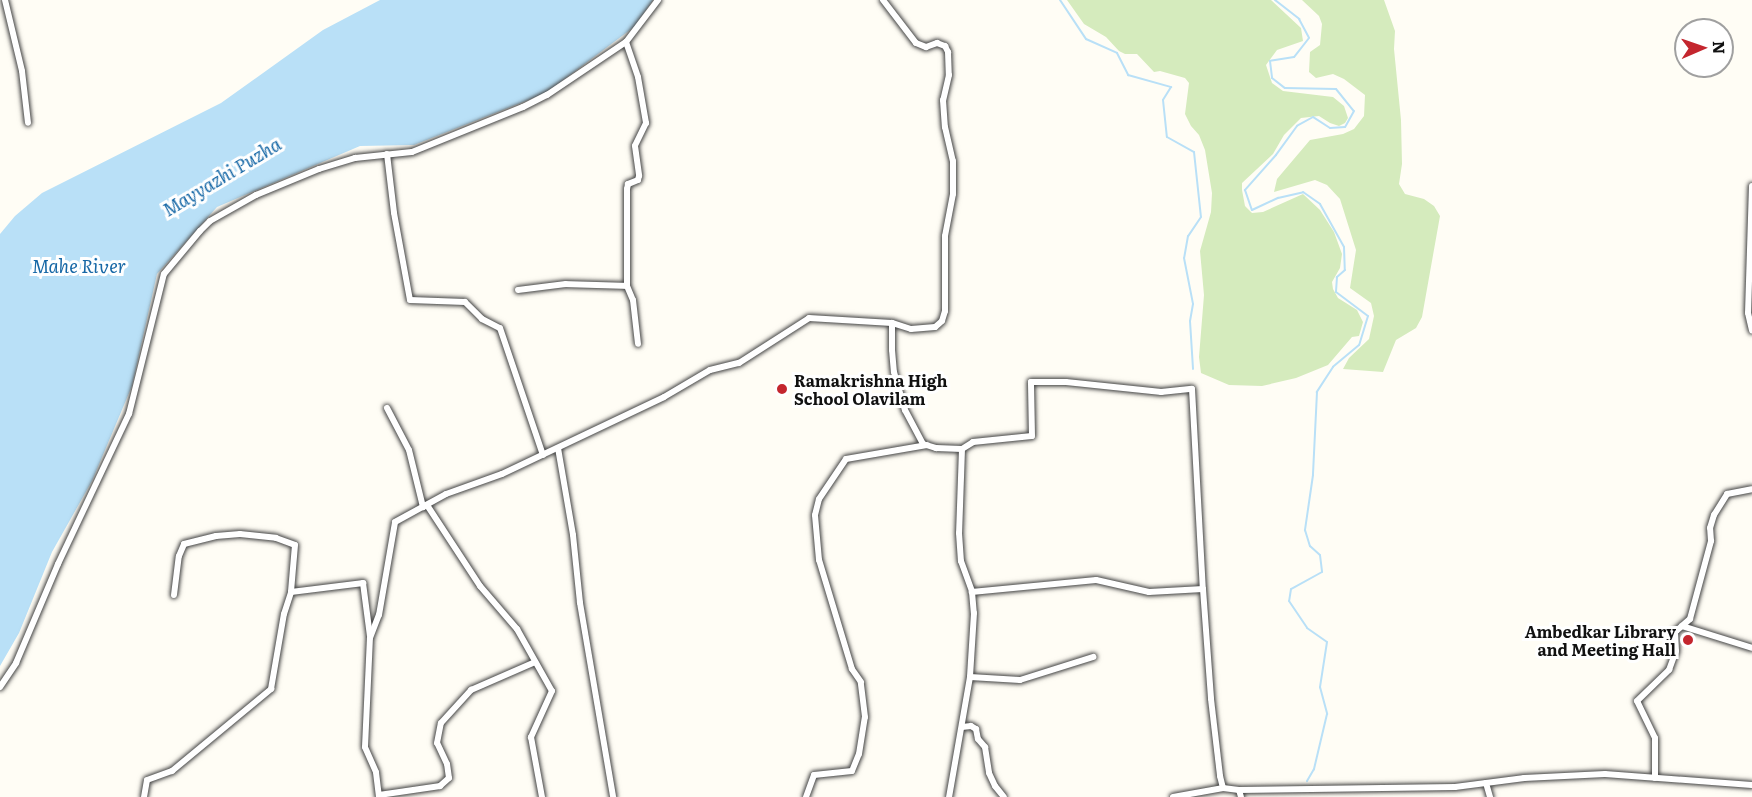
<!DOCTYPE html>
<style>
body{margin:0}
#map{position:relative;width:1752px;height:797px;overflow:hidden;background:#fffdf5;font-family:Literata,serif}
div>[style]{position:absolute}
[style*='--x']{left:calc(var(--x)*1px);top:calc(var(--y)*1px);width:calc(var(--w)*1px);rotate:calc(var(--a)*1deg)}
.green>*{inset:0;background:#d5ebbd}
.water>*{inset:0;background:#b9e0f7}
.stream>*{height:2px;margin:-1px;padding:0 1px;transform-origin:1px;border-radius:1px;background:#b9e0f7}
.roads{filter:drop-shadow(0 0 2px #444) drop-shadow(0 0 2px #444)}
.minor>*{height:6px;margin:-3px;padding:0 3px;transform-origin:3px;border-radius:3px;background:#fff}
.dots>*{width:16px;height:16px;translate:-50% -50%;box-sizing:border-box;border:3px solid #fff;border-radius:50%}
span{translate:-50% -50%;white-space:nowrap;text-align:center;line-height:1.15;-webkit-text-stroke:6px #fff;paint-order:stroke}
.poi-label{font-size:16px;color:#111;font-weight:700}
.left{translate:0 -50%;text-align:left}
.right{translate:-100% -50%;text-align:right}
.water-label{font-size:18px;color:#1768a6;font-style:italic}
.north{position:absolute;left:1674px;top:18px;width:60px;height:60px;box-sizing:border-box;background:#fff;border:2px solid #a0a0a0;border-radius:50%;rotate:88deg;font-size:16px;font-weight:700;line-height:24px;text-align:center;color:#111}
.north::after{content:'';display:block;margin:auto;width:21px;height:27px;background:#c4262e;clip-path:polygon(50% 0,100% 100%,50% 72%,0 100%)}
</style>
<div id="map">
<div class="green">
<i style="clip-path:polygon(1067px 0,1271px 0,1301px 28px,1303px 41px,1277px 50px,1266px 65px,1272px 83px,1283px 91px,1333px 97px,1344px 106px,1348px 118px,1345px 123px,1339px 126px,1330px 123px,1319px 116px,1301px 118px,1284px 135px,1273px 154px,1242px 183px,1242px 190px,1245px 206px,1252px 213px,1263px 212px,1303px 194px,1320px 210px,1334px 232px,1342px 254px,1340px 268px,1332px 282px,1333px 289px,1338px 298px,1357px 310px,1363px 322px,1359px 336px,1352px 337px,1328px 365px,1296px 378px,1262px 386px,1229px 385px,1201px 373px,1199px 357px,1204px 295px,1200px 251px,1211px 212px,1212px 193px,1205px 150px,1199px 135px,1191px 126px,1185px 114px,1189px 83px,1185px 78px,1160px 71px,1154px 72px,1137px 54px,1125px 54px,1119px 51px,1106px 37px,1084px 24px)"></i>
<i style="clip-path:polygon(1302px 0,1384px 0,1395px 31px,1394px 49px,1401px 120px,1402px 164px,1399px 184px,1405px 194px,1424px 199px,1434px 206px,1440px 216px,1422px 317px,1416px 328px,1396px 340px,1383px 372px,1343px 369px,1349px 358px,1369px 339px,1374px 316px,1371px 303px,1350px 288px,1356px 250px,1340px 199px,1327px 185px,1315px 180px,1274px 192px,1277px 179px,1310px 140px,1343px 134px,1354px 129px,1364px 116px,1365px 95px,1344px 79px,1333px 74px,1316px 78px,1309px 72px,1310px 52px,1320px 45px,1322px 24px,1319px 16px)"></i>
</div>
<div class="water">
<i style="clip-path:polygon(380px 0,653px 0,634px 27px,546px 93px,414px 145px,360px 146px,217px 207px,157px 274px,132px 386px,92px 481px,52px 552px,19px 633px,0 666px,0 234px,15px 216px,42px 193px,221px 103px,323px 30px)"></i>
</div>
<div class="stream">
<i style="--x:1060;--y:0;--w:47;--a:56.3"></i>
<i style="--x:1086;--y:39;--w:34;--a:24"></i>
<i style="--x:1117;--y:53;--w:25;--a:63"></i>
<i style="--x:1128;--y:75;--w:45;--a:15.6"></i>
<i style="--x:1171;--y:87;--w:15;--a:122"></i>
<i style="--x:1163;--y:100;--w:37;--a:84"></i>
<i style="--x:1167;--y:137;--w:31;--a:29"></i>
<i style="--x:1194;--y:152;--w:65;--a:83.9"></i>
<i style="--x:1201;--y:217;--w:23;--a:124"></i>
<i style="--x:1188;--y:236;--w:22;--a:100"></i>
<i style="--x:1184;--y:258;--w:47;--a:78.9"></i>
<i style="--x:1193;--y:304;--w:17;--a:100"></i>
<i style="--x:1190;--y:321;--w:48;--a:86.4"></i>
<i style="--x:1275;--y:0;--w:31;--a:38"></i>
<i style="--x:1299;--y:19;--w:21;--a:62"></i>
<i style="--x:1309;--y:38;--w:24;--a:128"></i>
<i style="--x:1294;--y:57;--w:24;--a:171"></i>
<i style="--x:1270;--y:61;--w:17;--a:83"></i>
<i style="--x:1272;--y:78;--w:16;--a:38"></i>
<i style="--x:1285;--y:88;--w:51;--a:1.1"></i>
<i style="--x:1336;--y:89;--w:28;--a:51"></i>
<i style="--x:1354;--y:111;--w:18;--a:119"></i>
<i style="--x:1345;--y:127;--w:15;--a:176"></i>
<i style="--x:1330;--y:128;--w:20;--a:-147"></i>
<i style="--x:1313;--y:117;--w:18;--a:151"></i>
<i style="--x:1297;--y:126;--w:36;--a:126"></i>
<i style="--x:1276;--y:155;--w:47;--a:131.5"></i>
<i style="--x:1245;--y:190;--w:21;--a:71"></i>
<i style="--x:1252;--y:210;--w:29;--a:-25"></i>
<i style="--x:1278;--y:198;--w:26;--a:-13"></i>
<i style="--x:1303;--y:192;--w:21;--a:35"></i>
<i style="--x:1320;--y:204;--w:49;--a:60.8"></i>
<i style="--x:1344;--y:247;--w:23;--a:88"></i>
<i style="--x:1345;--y:270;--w:11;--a:139"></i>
<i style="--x:1337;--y:277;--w:15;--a:94"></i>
<i style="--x:1336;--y:292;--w:40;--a:37"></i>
<i style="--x:1368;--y:316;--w:30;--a:107"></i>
<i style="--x:1359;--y:345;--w:34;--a:140"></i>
<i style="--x:1333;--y:367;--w:30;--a:123"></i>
<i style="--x:1317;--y:392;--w:83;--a:92.8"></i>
<i style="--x:1313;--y:475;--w:56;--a:98.3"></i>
<i style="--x:1305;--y:530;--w:17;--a:73"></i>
<i style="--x:1310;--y:546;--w:13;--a:42"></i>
<i style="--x:1320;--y:555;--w:17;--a:83"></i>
<i style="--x:1322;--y:572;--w:35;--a:151"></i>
<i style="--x:1291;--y:589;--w:12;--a:99"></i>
<i style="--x:1289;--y:601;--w:32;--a:56"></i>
<i style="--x:1307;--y:628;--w:24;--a:35"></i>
<i style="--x:1327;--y:642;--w:46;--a:98.8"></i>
<i style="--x:1320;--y:687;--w:28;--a:75"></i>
<i style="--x:1327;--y:714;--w:57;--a:103.3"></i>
<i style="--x:1314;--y:769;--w:14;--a:120"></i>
</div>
<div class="roads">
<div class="minor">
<i style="--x:5;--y:0;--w:73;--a:76.5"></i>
<i style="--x:22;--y:71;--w:52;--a:83.4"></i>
<i style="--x:883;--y:0;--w:54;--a:52.5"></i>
<i style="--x:916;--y:43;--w:11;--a:22"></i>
<i style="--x:926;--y:47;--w:12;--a:-20"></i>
<i style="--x:937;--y:43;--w:9;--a:21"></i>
<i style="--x:945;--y:46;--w:7;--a:63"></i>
<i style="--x:948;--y:52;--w:23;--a:88"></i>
<i style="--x:949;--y:75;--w:26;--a:103"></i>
<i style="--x:943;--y:100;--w:27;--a:86"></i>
<i style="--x:945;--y:127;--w:35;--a:77"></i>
<i style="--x:953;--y:161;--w:33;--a:90"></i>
<i style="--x:953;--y:194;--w:43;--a:100.8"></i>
<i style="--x:945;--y:236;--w:75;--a:90"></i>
<i style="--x:945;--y:311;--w:10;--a:107"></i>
<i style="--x:942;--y:321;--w:9;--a:139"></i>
<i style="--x:935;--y:327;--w:24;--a:175"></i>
<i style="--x:911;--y:329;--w:20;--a:-162"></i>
<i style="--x:892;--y:323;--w:27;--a:90"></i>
<i style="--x:892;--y:350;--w:22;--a:85"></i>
<i style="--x:894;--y:372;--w:40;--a:74"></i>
<i style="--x:905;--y:410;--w:38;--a:62"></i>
<i style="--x:923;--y:444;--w:14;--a:17"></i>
<i style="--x:936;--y:448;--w:26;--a:2"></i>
<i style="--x:962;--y:449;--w:84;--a:92"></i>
<i style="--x:959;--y:533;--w:28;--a:86"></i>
<i style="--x:961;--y:561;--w:33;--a:70"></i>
<i style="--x:972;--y:592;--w:21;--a:85"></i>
<i style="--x:974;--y:613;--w:64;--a:93.6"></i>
<i style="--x:970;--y:677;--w:122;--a:99.9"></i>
<i style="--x:626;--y:42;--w:37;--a:71"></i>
<i style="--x:638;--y:77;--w:47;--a:80.1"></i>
<i style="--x:646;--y:123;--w:25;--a:116"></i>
<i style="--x:635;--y:146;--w:30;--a:82"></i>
<i style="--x:639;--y:176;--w:4;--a:104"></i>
<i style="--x:638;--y:180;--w:11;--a:158"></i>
<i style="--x:628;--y:184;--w:5;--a:101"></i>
<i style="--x:627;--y:189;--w:97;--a:90"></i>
<i style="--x:627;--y:286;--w:15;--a:67"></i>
<i style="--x:633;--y:300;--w:44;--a:83.5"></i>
<i style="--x:387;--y:154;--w:59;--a:83.2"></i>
<i style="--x:394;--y:213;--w:88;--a:79.6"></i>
<i style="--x:410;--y:300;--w:55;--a:2.1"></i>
<i style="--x:465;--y:302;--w:24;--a:45"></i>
<i style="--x:482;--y:319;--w:20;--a:27"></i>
<i style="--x:500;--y:328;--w:134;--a:71.3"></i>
<i style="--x:1752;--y:186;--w:127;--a:91.8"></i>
<i style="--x:1748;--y:313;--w:18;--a:77"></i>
<i style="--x:518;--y:290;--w:48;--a:-7.1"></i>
<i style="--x:566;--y:284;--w:61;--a:1.9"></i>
<i style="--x:387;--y:408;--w:47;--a:62.4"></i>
<i style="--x:409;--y:450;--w:59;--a:76.2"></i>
<i style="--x:558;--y:448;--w:88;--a:80.2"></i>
<i style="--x:573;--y:535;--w:68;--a:84.1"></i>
<i style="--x:580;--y:603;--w:197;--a:80.3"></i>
<i style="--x:962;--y:449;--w:13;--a:-32"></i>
<i style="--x:973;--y:442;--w:59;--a:-5.8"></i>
<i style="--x:1032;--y:436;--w:54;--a:-91.1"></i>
<i style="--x:1031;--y:382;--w:35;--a:0"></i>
<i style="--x:1066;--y:382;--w:96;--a:6"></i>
<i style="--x:1161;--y:392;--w:31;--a:-6"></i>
<i style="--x:1192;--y:389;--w:200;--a:86.9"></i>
<i style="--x:1203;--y:589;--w:54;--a:176.8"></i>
<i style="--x:1149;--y:592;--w:54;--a:-167.2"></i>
<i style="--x:1096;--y:580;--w:125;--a:174.5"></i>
<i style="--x:427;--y:505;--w:97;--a:56.8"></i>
<i style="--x:480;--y:586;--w:57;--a:49.3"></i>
<i style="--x:517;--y:629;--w:71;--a:60.6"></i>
<i style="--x:552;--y:691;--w:51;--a:114.5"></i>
<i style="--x:531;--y:737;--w:61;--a:79.6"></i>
<i style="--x:1203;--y:589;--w:110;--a:85.8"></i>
<i style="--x:1211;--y:699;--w:78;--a:83.3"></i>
<i style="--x:1220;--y:776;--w:12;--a:76"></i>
<i style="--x:1223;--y:788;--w:16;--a:7"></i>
<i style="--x:1239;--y:790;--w:7;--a:74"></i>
<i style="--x:174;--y:595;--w:39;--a:-83"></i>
<i style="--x:179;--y:556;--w:13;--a:-67"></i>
<i style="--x:184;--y:544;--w:33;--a:-14"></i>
<i style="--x:216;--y:536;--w:24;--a:-5"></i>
<i style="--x:240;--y:534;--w:36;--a:6"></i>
<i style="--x:276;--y:538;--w:20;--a:20"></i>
<i style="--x:295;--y:545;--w:47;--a:94.9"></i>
<i style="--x:1682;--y:626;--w:73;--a:17.4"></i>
<i style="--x:970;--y:677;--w:50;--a:3.4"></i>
<i style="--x:1020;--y:680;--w:77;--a:-17.5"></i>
<i style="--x:0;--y:687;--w:29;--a:-56"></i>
<i style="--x:16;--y:663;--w:108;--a:-67"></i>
<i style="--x:58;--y:564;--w:166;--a:-64.7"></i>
<i style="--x:129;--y:414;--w:144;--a:-76"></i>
<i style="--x:164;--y:274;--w:56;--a:-50.1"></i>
<i style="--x:200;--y:231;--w:14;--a:-45"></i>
<i style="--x:210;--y:221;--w:53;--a:-29.5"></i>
<i style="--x:256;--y:195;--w:68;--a:-22.4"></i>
<i style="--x:319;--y:169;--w:38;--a:-17"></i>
<i style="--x:355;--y:158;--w:57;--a:-6"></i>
<i style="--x:412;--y:152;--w:120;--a:-22.1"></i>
<i style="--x:523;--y:107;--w:27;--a:-27"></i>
<i style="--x:547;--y:95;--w:95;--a:-33.9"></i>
<i style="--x:626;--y:42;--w:53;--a:-52.7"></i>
<i style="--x:962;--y:727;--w:9;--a:-6"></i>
<i style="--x:971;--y:726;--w:6;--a:31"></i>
<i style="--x:976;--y:729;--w:10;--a:79"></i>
<i style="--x:978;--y:739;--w:11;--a:49"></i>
<i style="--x:985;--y:747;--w:26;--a:81"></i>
<i style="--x:989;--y:773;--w:14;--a:65"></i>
<i style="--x:995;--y:786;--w:14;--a:51"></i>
<i style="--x:1655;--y:778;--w:40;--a:-90"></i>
<i style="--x:1655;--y:738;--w:41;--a:-115.9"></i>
<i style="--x:1637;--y:701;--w:45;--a:-44.1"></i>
<i style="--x:1669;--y:670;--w:20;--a:-70"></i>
<i style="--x:1676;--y:651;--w:19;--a:-93"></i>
<i style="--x:1675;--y:632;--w:20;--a:-41"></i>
<i style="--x:1690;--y:619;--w:81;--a:-74.9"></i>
<i style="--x:1711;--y:541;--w:13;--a:-94"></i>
<i style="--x:1710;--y:528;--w:14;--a:-73"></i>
<i style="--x:1714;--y:515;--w:25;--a:-58"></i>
<i style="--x:1727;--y:494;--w:25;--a:-11"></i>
<i style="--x:1486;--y:783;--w:15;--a:74"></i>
<i style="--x:1239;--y:790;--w:216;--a:-0.8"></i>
<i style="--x:1455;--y:787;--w:70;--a:-7.4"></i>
<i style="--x:1524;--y:778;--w:81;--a:-2.8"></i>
<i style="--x:1605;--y:774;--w:147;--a:4.3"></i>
<i style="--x:379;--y:795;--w:62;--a:-8.4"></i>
<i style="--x:440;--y:786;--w:12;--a:-42"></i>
<i style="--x:449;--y:778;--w:14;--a:-98"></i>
<i style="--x:447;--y:764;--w:23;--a:-115"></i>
<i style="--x:437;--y:743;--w:20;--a:-79"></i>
<i style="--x:441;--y:723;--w:45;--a:-47.7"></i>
<i style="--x:471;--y:690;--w:70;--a:-23.6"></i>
<i style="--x:144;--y:797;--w:17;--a:-80"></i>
<i style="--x:147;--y:780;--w:27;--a:-20"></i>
<i style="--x:172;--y:771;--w:129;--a:-39.6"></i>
<i style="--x:271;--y:689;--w:76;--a:-80.2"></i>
<i style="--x:284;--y:614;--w:23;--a:-72"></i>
<i style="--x:291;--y:592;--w:73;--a:-7.1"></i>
<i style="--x:363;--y:583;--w:53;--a:82.5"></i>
<i style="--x:379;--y:797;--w:25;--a:-97"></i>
<i style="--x:376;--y:772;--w:27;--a:-114"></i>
<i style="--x:365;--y:747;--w:109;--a:-87.4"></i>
<i style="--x:370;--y:638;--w:25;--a:-69"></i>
<i style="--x:379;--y:615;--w:94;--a:-80.2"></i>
<i style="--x:395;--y:522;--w:58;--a:-28.8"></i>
<i style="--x:446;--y:494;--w:59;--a:-19.7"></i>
<i style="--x:502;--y:474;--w:179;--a:-25.4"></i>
<i style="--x:664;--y:397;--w:53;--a:-30.4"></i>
<i style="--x:710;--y:370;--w:30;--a:-14"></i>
<i style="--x:739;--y:363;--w:83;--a:-32.7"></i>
<i style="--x:809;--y:318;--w:83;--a:3.4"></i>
<i style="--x:806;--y:797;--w:23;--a:-70"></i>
<i style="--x:814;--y:775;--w:38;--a:-6"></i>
<i style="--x:852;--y:771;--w:18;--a:-68"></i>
<i style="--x:859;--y:754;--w:37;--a:-81"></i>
<i style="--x:865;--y:717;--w:35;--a:-97"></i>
<i style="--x:861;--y:682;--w:16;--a:-125"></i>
<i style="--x:852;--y:669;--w:114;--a:-106.8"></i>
<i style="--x:819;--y:560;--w:45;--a:-95.1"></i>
<i style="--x:815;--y:515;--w:16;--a:-76"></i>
<i style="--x:819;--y:499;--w:48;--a:-56"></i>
<i style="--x:846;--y:459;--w:82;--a:-9.8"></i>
<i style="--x:1173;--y:797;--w:51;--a:-10.2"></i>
</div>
</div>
<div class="dots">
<i style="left:782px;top:389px;background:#c4262e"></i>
<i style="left:1688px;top:640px;background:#c4262e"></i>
</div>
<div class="poi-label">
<span class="left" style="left:794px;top:389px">Ramakrishna High<br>School Olavilam</span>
<span class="right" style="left:1676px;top:640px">Ambedkar Library<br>and Meeting Hall</span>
</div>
<div class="water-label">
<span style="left:222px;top:177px;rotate:-31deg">Mayyazhi Puzha</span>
<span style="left:79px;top:266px">Mahe River</span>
</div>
<div class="north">N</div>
</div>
